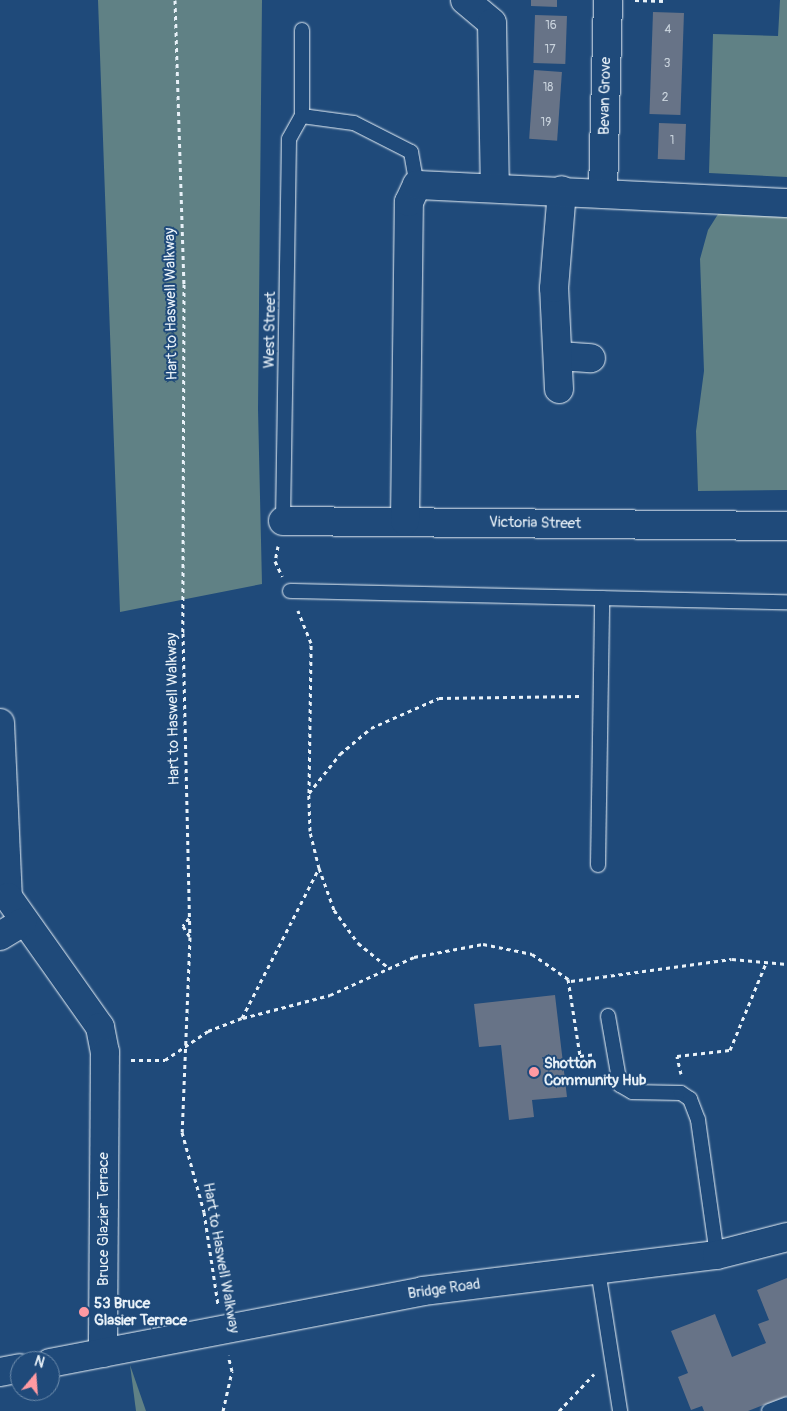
<!DOCTYPE html>
<style>
body{margin:0}
#map{position:relative;width:787px;height:1411px;overflow:hidden;background:#1f4a7a;font-family:Pangolin,sans-serif}
div>[style]{position:absolute}
[style*='--x']{left:calc(var(--x)*1px);top:calc(var(--y)*1px);width:calc(var(--w)*1px);rotate:calc(var(--a)*1deg)}
.green>*{inset:0;background:#608185}
.building>*{inset:0;background:#677387;transform-origin:0 0}
.path>*{height:3px;margin-top:-1.5px;transform-origin:0;background:repeating-linear-gradient(90deg,#e8f1f8 0 4px,transparent 0 8px)}
.roads{filter:drop-shadow(0 0 1px #e8f1f8) drop-shadow(0 0 1px #e8f1f8)}
.lane>*{height:14px;margin:-7px;padding:0 7px;transform-origin:7px;border-radius:7px;background:#1f4a7a}
.street>*{height:28px;margin:-14px;padding:0 14px;transform-origin:14px;border-radius:14px;background:#1f4a7a}
.secondary>*{height:28px;margin:-14px;padding:0 14px;transform-origin:14px;border-radius:14px;background:#1f4a7a}
.dots>*{width:14px;height:14px;translate:-50% -50%;box-sizing:border-box;border:2px solid #1f4a7a;border-radius:50%}
span{translate:-50% -50%;white-space:nowrap;text-align:center;line-height:1.15;-webkit-text-stroke:4px #1f4a7a;paint-order:stroke}
.number-label{font-size:12px;color:#c8d2dc}
.number-label span{-webkit-text-stroke-width:0}
.street-label{font-size:15px;color:#e8f1f8}
.poi-label{font-size:15px;color:#e8f1f8;font-weight:700}
.left{translate:0 -50%;text-align:left}
.north{position:absolute;left:10px;top:1351px;width:50px;height:50px;box-sizing:border-box;background:#1f4a7a;border:1px solid #6f8dac;border-radius:50%;rotate:18deg;font-size:14px;font-weight:700;line-height:20px;text-align:center;color:#e8f1f8}
.north::after{content:'';display:block;margin:auto;width:18px;height:22px;background:#ff9aa2;clip-path:polygon(50% 0,100% 100%,50% 72%,0 100%)}
</style>
<div id="map">
<div class="green">
<i style="clip-path:polygon(98px 0,262px 0,258px 409px,262px 584px,120px 612px)"></i>
<i style="clip-path:polygon(780px 0,787px 0,787px 177px,709px 173px,713px 34px,778px 36px)"></i>
<i style="clip-path:polygon(720px 211px,787px 217px,787px 490px,698px 491px,696px 431px,704px 371px,700px 259px,708px 230px)"></i>
<i style="clip-path:polygon(130px 1365px,146px 1411px,136px 1411px)"></i>
</div>
<div class="building">
<i style="clip-path:polygon(531px 0,557px 0,557px 7px,531px 6px)"></i>
<i style="left:653px;top:12px;width:31px;height:102px;rotate:2deg"></i>
<i style="left:535px;top:15px;width:32px;height:48px;rotate:2deg"></i>
<i style="left:534px;top:70px;width:28px;height:69px;rotate:4deg"></i>
<i style="left:659px;top:123px;width:27px;height:36px;rotate:2deg"></i>
<i style="clip-path:polygon(555px 995px,567px 1097px,532px 1100px,534px 1117px,509px 1120px,501px 1045px,479px 1047px,474px 1004px)"></i>
<i style="clip-path:polygon(787px 1278px,787px 1396px,748px 1411px,704px 1411px,702px 1406px,691px 1410px,678px 1377px,688px 1373px,671px 1331px,715px 1314px,732px 1357px,766px 1343px,758px 1324px,769px 1320px,757px 1290px)"></i>
</div>
<div class="path">
<i style="--x:175;--y:0;--w:284;--a:88.2"></i>
<i style="--x:184;--y:284;--w:349;--a:90.2"></i>
<i style="--x:183;--y:633;--w:304;--a:88.7"></i>
<i style="--x:190;--y:937;--w:195;--a:92.3"></i>
<i style="--x:182;--y:1132;--w:83;--a:74.6"></i>
<i style="--x:204;--y:1212;--w:94;--a:81.4"></i>
<i style="--x:635;--y:0;--w:28;--a:2"></i>
<i style="--x:278;--y:546;--w:15;--a:101"></i>
<i style="--x:275;--y:561;--w:17;--a:65"></i>
<i style="--x:309;--y:793;--w:50;--a:-51.5"></i>
<i style="--x:340;--y:754;--w:40;--a:-40"></i>
<i style="--x:371;--y:728;--w:74;--a:-23.8"></i>
<i style="--x:439;--y:698;--w:142;--a:-0.8"></i>
<i style="--x:319;--y:868;--w:45;--a:70.3"></i>
<i style="--x:334;--y:910;--w:41;--a:54"></i>
<i style="--x:358;--y:943;--w:38;--a:39"></i>
<i style="--x:189;--y:918;--w:10;--a:127"></i>
<i style="--x:183;--y:926;--w:13;--a:58"></i>
<i style="--x:568;--y:979;--w:78;--a:81.1"></i>
<i style="--x:580;--y:1056;--w:16;--a:-7"></i>
<i style="--x:243;--y:1018;--w:90;--a:-14.8"></i>
<i style="--x:330;--y:995;--w:92;--a:-24.3"></i>
<i style="--x:414;--y:957;--w:70;--a:-10.7"></i>
<i style="--x:483;--y:944;--w:50;--a:11.5"></i>
<i style="--x:532;--y:954;--w:47;--a:34.7"></i>
<i style="--x:571;--y:981;--w:162;--a:-7.8"></i>
<i style="--x:732;--y:959;--w:55;--a:5.2"></i>
<i style="--x:131;--y:1060;--w:34;--a:0"></i>
<i style="--x:165;--y:1060;--w:52;--a:-34"></i>
<i style="--x:208;--y:1031;--w:36;--a:-21"></i>
<i style="--x:242;--y:1018;--w:169;--a:-62.8"></i>
<i style="--x:319;--y:868;--w:38;--a:-104"></i>
<i style="--x:310;--y:831;--w:38;--a:-92"></i>
<i style="--x:309;--y:793;--w:150;--a:-89.2"></i>
<i style="--x:311;--y:643;--w:35;--a:-112"></i>
<i style="--x:681;--y:1074;--w:18;--a:-103"></i>
<i style="--x:677;--y:1056;--w:53;--a:-6.5"></i>
<i style="--x:730;--y:1050;--w:94;--a:-67.5"></i>
<i style="--x:223;--y:1411;--w:41;--a:-77.3"></i>
<i style="--x:232;--y:1371;--w:16;--a:-104"></i>
<i style="--x:559;--y:1411;--w:51;--a:-46.6"></i>
</div>
<div class="roads">
<div class="lane">
<i style="--x:302;--y:116;--w:86;--a:-90"></i>
<i style="--x:283;--y:521;--w:382;--a:-89.1"></i>
<i style="--x:289;--y:139;--w:26;--a:-61"></i>
<i style="--x:302;--y:116;--w:52;--a:7.7"></i>
<i style="--x:354;--y:123;--w:64;--a:27"></i>
<i style="--x:411;--y:152;--w:34;--a:80"></i>
<i style="--x:290;--y:591;--w:497;--a:1.3"></i>
<i style="--x:598;--y:865;--w:267;--a:-89.1"></i>
<i style="--x:608;--y:1016;--w:70;--a:80.1"></i>
<i style="--x:620;--y:1085;--w:14;--a:30"></i>
<i style="--x:632;--y:1092;--w:49;--a:1.2"></i>
<i style="--x:681;--y:1093;--w:11;--a:34"></i>
<i style="--x:690;--y:1099;--w:22;--a:69"></i>
<i style="--x:698;--y:1120;--w:136;--a:82"></i>
<i style="--x:598;--y:1270;--w:143;--a:81.1"></i>
<i style="--x:769;--y:1411;--w:19;--a:-21"></i>
</div>
<div class="street">
<i style="--x:465;--y:0;--w:35;--a:40"></i>
<i style="--x:492;--y:23;--w:164;--a:89"></i>
<i style="--x:603;--y:191;--w:191;--a:-88.5"></i>
<i style="--x:559;--y:356;--w:32;--a:4"></i>
<i style="--x:559;--y:389;--w:101;--a:-92.8"></i>
<i style="--x:554;--y:288;--w:98;--a:-85.3"></i>
<i style="--x:283;--y:521;--w:504;--a:0.57"></i>
<i style="--x:405;--y:521;--w:319;--a:-89.3"></i>
<i style="--x:409;--y:202;--w:19;--a:-65"></i>
<i style="--x:417;--y:185;--w:370;--a:2.8"></i>
<i style="--x:0;--y:723;--w:174;--a:87.4"></i>
<i style="--x:8;--y:897;--w:159;--a:54.7"></i>
<i style="--x:100;--y:1027;--w:25;--a:79"></i>
<i style="--x:105;--y:1052;--w:301;--a:90.4"></i>
<i style="--x:0;--y:936;--w:26;--a:-31"></i>
</div>
<div class="secondary">
<i style="--x:50;--y:1363;--w:380;--a:-10.9"></i>
<i style="--x:423;--y:1291;--w:296;--a:-7"></i>
<i style="--x:717;--y:1255;--w:72;--a:-14.4"></i>
<i style="--x:0;--y:1372;--w:20;--a:-11"></i>
</div>
</div>
<div class="dots">
<i style="left:534px;top:1072px;background:#ff9aa2"></i>
<i style="left:84px;top:1312px;background:#ff9aa2"></i>
</div>
<div class="number-label">
<span style="left:551px;top:26px">16</span>
<span style="left:668px;top:30px">4</span>
<span style="left:550px;top:50px">17</span>
<span style="left:667px;top:64px">3</span>
<span style="left:548px;top:88px">18</span>
<span style="left:665px;top:98px">2</span>
<span style="left:546px;top:123px">19</span>
<span style="left:672px;top:141px">1</span>
</div>
<div class="street-label">
<span style="left:605px;top:96px;rotate:-89deg">Bevan Grove</span>
<span style="left:171px;top:304px;rotate:-91deg">Hart to Haswell Walkway</span>
<span style="left:270px;top:330px;rotate:-89deg">West Street</span>
<span style="left:535px;top:523px;rotate:1deg">Victoria Street</span>
<span style="left:173px;top:709px;rotate:-91deg">Hart to Haswell Walkway</span>
<span style="left:104px;top:1219px;rotate:-90deg">Bruce Glazier Terrace</span>
<span style="left:221px;top:1258px;rotate:80deg">Hart to Haswell Walkway</span>
<span style="left:444px;top:1289px;rotate:-8deg">Bridge Road</span>
</div>
<div class="poi-label">
<span class="left" style="left:544px;top:1072px">Shotton<br>Community Hub</span>
<span class="left" style="left:94px;top:1312px">53 Bruce<br>Glasier Terrace</span>
</div>
<div class="north">N</div>
</div>
